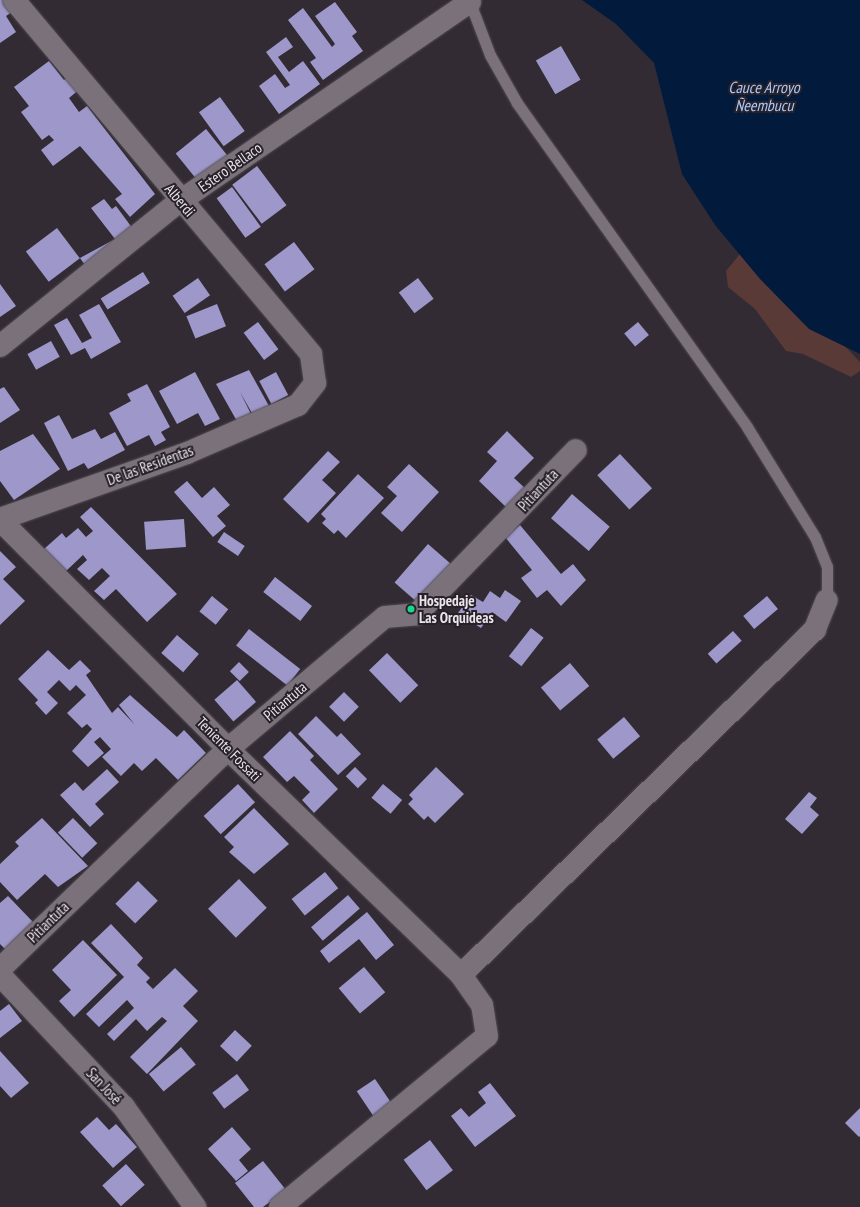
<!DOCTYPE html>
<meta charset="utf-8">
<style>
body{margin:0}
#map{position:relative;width:860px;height:1207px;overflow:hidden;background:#322b33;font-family:"PT Sans Narrow",sans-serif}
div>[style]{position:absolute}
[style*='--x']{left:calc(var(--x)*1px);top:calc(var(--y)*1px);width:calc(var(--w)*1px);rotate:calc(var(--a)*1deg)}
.green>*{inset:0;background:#593a36}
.water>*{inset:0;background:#021b3d}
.building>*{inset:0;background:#9d98c9;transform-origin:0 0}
.roads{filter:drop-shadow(0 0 1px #504a51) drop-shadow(0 0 1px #504a51)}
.lane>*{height:11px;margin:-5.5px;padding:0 5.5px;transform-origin:5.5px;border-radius:5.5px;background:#7a717b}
.street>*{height:22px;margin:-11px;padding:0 11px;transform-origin:11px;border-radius:11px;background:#7a717b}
.dots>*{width:11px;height:11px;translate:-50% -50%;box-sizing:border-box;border:2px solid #282129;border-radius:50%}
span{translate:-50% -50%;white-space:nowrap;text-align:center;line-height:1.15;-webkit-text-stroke:4px #282129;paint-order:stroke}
.street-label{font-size:15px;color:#eae5eb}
.poi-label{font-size:15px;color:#eae5eb;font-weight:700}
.left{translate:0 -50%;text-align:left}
.water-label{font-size:16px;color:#a6cafd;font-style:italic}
</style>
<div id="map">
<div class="green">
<i style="clip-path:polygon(748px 244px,860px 362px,860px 371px,851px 377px,803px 354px,786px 351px,755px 309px,728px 287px,726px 271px)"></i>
</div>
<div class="water">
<i style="clip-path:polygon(582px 0,860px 0,860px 354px,809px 329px,760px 279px,715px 225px,682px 174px,654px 63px,616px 24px)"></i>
</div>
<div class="building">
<i style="clip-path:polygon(0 0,8px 0,15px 10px,6px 16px,16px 32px,0 43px)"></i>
<i style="clip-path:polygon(335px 2px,357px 32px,352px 36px,363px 51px,323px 80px,310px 62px,316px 58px,288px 20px,303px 8px,332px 47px,335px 44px,315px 16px)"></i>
<i style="clip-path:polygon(286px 37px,293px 47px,278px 57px,289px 72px,303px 61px,320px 84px,279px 114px,259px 86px,275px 74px,285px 88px,290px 85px,266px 52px)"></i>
<i style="left:561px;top:46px;width:39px;height:29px;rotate:60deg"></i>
<i style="clip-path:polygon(49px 61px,64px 80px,69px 76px,80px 89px,69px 98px,79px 112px,87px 106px,155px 194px,130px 217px,115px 199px,122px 194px,80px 146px,53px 166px,41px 150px,54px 140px,49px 135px,42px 140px,21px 112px,29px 106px,14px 87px)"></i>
<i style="left:220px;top:97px;width:42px;height:26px;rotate:54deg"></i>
<i style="left:206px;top:129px;width:35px;height:39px;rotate:51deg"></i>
<i style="left:257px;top:166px;width:49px;height:31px;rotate:53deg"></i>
<i style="left:232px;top:187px;width:49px;height:19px;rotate:54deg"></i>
<i style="clip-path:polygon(104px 199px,112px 209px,116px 206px,136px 233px,90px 272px,80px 258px,115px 239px,91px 208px)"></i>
<i style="left:57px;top:228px;width:38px;height:39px;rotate:53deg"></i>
<i style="left:294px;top:242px;width:34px;height:37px;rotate:53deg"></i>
<i style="left:143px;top:272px;width:13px;height:50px;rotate:58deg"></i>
<i style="left:198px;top:278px;width:21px;height:31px;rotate:55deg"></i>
<i style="left:418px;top:278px;width:26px;height:24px;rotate:53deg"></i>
<i style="clip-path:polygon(0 284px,16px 306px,0 317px)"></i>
<i style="clip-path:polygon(99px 304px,121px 342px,91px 359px,85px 348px,71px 355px,54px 325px,67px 318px,82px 343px,92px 338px,79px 315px)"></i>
<i style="left:217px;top:304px;width:24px;height:33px;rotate:68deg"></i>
<i style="left:258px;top:322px;width:34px;height:18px;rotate:53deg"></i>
<i style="left:638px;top:322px;width:17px;height:18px;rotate:50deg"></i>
<i style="left:51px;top:341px;width:18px;height:27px;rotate:61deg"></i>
<i style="clip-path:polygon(249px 370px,269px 406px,253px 415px,240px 392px,252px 416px,238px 423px,216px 384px)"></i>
<i style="clip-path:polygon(195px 372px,220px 419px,205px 426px,198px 413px,177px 424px,159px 391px)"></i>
<i style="left:276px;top:372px;width:26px;height:19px;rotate:62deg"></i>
<i style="clip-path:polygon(147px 384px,170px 427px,161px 432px,166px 440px,155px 446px,149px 435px,127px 446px,109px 413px,131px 401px,127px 394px)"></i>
<i style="clip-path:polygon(4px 387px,20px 410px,0 423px,0 389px)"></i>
<i style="clip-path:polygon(59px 415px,72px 439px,95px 429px,101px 439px,115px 432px,125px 450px,88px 469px,84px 463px,68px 471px,44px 423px)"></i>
<i style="clip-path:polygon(507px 431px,534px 458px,514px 478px,527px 490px,508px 509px,479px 481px,497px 461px,487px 452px)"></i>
<i style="clip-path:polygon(33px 434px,60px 469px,14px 500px,0 481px,0 451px)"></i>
<i style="clip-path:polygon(328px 451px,340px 462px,322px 480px,336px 493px,308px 523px,283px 499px)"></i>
<i style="left:620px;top:454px;width:47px;height:31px;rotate:47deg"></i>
<i style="clip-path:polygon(409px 464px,439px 492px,402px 532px,381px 513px,397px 496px,387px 487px)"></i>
<i style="clip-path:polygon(358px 474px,384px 498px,346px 538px,338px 530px,334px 534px,322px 523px,326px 519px,321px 514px)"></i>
<i style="clip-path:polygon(187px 481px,202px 498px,214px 487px,230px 505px,217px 516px,226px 526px,213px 537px,174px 492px)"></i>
<i style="left:572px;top:494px;width:50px;height:32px;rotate:41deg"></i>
<i style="clip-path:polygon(91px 507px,177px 594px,147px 622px,116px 589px,104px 600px,94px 591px,110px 576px,102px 568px,89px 580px,77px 569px,87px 560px,83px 555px,65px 572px,44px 549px,62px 533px,66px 538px,78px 528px,86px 537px,93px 531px,80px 517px)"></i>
<i style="left:184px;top:519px;width:28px;height:40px;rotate:86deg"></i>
<i style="clip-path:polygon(520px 525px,561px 574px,573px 564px,586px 580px,561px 606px,547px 590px,537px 598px,521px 578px,532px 570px,505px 537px)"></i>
<i style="left:224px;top:532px;width:25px;height:12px;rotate:34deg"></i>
<i style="left:428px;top:544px;width:32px;height:51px;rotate:41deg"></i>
<i style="clip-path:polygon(0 551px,16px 567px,3px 579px,25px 601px,0 625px)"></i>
<i style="left:275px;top:577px;width:47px;height:19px;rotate:38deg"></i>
<i style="clip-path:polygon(505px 590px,521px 601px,506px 622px,492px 612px,481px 628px,458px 613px,471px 595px,483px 602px,490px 591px,500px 598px)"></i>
<i style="left:212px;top:596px;width:21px;height:20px;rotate:39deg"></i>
<i style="left:767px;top:596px;width:17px;height:31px;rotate:50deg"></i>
<i style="left:531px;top:628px;width:16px;height:36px;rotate:38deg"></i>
<i style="left:249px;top:629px;width:65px;height:21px;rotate:38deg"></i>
<i style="left:733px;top:631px;width:13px;height:34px;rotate:48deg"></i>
<i style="left:177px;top:635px;width:29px;height:24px;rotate:41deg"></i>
<i style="clip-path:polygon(48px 650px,69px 670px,80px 660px,91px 671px,86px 675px,112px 713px,118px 707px,135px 725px,119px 705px,130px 695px,177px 737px,184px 730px,206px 753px,178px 780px,156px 758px,142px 771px,134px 763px,121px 776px,102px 757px,111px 749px,100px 737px,94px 742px,104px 753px,88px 767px,72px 751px,92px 729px,87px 724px,82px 728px,67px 713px,86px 695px,76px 685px,70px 691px,59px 680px,47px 692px,58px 703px,46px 715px,35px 703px,38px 700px,18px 679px)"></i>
<i style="left:387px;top:653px;width:45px;height:25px;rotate:46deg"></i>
<i style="left:239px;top:662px;width:14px;height:13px;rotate:45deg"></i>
<i style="left:570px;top:663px;width:30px;height:38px;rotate:50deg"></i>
<i style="left:237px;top:680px;width:29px;height:30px;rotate:49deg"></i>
<i style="left:344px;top:692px;width:21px;height:21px;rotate:45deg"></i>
<i style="clip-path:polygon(316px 716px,337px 737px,341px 733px,361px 754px,338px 775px,298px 734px)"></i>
<i style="left:624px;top:717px;width:25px;height:35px;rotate:50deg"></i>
<i style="clip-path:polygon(290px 731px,314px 756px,310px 760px,338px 789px,314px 813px,302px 800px,310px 792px,294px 776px,287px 782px,263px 757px)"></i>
<i style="left:355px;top:767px;width:17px;height:13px;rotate:45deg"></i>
<i style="clip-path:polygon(436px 767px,464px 794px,435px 823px,428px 816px,424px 820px,408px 804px,413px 799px,409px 795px)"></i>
<i style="clip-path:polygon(107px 769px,119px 782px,95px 804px,104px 814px,90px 827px,60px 795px,75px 782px,83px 791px)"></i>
<i style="left:238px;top:784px;width:25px;height:47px;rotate:47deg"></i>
<i style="left:383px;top:784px;width:25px;height:18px;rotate:40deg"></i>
<i style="clip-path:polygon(809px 792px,817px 798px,810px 807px,819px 815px,802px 834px,785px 819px)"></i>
<i style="clip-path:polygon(254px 808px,289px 844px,254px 874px,229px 852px,234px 847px,224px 837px)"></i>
<i style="clip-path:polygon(42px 818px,88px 866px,58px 887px,45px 874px,17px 900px,0 882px,0 864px,19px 846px,15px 842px)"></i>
<i style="left:73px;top:818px;width:35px;height:21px;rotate:46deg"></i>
<i style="left:325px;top:872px;width:21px;height:43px;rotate:51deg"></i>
<i style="left:239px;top:879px;width:40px;height:43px;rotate:46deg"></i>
<i style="left:138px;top:881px;width:28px;height:32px;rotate:45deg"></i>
<i style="left:348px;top:895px;width:18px;height:49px;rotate:49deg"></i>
<i style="clip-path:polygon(8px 896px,33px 922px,5px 949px,0 944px,0 903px)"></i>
<i style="clip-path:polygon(367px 912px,394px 945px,376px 960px,359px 939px,329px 963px,320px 951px)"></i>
<i style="clip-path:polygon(111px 924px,143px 958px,137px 965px,150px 978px,146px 982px,153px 989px,175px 968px,198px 991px,183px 1006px,198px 1021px,147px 1074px,130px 1057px,167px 1021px,162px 1017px,147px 1031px,136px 1019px,114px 1041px,107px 1034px,134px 1008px,127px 1000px,99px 1027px,86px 1014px,124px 977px,91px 943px)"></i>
<i style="clip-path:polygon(83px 940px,117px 975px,74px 1017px,59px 1001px,71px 990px,52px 970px)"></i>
<i style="left:364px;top:967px;width:33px;height:33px;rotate:50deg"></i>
<i style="clip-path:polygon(9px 1004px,22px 1021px,0 1038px,0 1011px)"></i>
<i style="left:235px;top:1030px;width:23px;height:22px;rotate:43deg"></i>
<i style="left:181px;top:1047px;width:23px;height:42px;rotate:50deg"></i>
<i style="clip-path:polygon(0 1051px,29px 1083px,11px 1098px,0 1086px)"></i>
<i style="left:237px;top:1074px;width:20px;height:31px;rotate:53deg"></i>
<i style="left:375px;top:1079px;width:30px;height:22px;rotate:56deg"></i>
<i style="clip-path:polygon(490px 1083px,516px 1116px,475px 1147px,451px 1116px,461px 1108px,469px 1117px,486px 1103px,478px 1092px)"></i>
<i style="clip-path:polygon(860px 1108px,860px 1136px,859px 1137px,845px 1123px)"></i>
<i style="clip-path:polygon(97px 1117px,109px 1130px,116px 1124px,137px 1147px,113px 1168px,80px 1132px)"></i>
<i style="clip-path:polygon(232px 1127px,251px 1149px,239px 1160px,248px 1171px,236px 1181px,208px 1149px)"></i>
<i style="left:430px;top:1140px;width:38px;height:33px;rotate:53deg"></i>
<i style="clip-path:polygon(263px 1161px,286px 1190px,263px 1207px,254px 1207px,235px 1183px)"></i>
<i style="left:126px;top:1164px;width:28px;height:32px;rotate:48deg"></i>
</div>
<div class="roads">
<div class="lane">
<i style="--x:469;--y:0;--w:59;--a:69.1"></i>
<i style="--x:490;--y:55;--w:55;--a:60.6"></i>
<i style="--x:517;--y:103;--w:397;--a:54.6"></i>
<i style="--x:747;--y:427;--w:129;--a:58.3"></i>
<i style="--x:815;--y:537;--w:32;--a:68"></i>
<i style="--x:827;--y:567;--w:33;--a:90"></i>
</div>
<div class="street">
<i style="--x:0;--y:346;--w:231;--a:-38.9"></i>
<i style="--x:180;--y:201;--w:352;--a:-34.5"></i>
<i style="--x:0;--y:519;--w:198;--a:-19.4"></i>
<i style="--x:187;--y:453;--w:121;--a:-23.4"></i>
<i style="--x:298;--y:405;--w:28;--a:-52"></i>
<i style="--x:315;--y:383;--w:29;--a:-98"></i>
<i style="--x:311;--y:354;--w:462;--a:-130"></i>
<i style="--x:0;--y:520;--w:323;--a:45.1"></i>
<i style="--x:228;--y:749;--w:325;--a:44.1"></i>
<i style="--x:0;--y:969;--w:317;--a:-44"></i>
<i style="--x:228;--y:749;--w:205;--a:-40.1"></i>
<i style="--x:385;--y:617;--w:32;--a:-5"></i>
<i style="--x:417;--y:614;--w:228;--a:-45.9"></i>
<i style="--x:0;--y:975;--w:181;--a:46.8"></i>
<i style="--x:124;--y:1107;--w:123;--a:54.6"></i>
<i style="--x:280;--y:1207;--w:268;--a:-39.6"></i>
<i style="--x:487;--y:1036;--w:31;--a:-99"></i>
<i style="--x:482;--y:1005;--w:37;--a:-125"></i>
<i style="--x:461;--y:975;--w:495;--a:-44.3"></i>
<i style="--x:815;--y:629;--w:31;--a:-68"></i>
</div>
</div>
<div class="dots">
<i style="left:411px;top:609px;background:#14d989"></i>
</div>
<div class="street-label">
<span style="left:230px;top:167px;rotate:-35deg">Estero Bellaco</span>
<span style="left:180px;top:200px;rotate:50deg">Alberdi</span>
<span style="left:150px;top:465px;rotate:-20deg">De las Residentas</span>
<span style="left:538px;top:490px;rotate:-47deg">Pitiantuta</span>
<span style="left:285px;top:701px;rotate:-40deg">Pitiantuta</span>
<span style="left:229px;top:749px;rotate:45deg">Teniente Fossati</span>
<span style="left:48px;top:922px;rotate:-44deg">Pitiantuta</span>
<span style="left:104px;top:1086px;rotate:47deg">San José</span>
</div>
<div class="poi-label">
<span class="left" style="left:419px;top:609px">Hospedaje<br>Las Orquideas</span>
</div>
<div class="water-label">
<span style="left:764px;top:96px">Cauce Arroyo<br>Ñeembucu</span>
</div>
</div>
